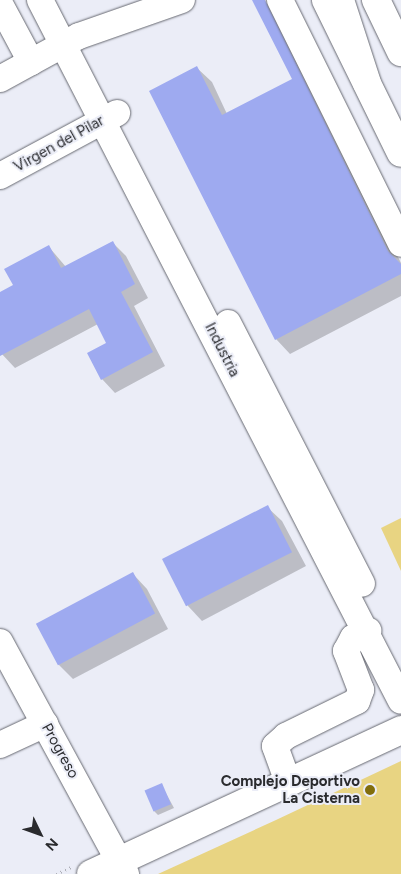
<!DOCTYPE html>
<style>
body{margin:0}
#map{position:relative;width:401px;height:874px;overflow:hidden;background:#ebedf7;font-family:Figtree,sans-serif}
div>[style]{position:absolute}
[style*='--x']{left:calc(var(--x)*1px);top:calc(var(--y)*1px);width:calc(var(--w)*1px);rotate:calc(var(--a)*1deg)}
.green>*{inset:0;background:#e8d482}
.shadow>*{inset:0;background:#0003}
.building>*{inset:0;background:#9eaaf0;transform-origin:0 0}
.path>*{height:3px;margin-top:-1.5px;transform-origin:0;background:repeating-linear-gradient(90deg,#adafb7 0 1px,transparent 0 5px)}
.roads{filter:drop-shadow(0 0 1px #676971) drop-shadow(0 0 1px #676971)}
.minor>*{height:26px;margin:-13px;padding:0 13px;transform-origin:13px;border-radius:13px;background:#fff}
.major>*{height:28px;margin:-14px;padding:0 14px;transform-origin:14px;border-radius:14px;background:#fff}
.highway>*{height:28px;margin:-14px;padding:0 14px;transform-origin:14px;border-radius:14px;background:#fff}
.dots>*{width:14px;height:14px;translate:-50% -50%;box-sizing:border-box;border:2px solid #ebedf7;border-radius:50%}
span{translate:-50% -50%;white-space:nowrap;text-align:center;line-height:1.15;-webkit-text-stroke:4px #ebedf7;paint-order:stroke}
.street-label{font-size:15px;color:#2a2b2e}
.poi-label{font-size:15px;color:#2a2b2e;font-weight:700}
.right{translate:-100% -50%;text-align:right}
.north{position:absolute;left:15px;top:809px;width:50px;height:50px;-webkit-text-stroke:4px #ebedf7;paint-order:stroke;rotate:132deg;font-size:14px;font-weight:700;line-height:20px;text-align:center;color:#2a2b2e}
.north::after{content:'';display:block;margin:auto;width:18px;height:22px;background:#2a2b2e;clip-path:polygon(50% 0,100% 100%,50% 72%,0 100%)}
</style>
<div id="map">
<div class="green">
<i style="clip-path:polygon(401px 518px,401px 571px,381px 528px)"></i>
<i style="clip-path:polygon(401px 761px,401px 874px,158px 874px,276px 820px)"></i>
</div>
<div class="shadow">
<i style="clip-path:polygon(262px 0,280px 14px,281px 22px,401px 263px,401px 296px,290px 354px,276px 339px,197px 68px,212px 82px,227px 114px,294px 80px)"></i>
<i style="clip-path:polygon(112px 242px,126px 256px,148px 298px,134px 306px,165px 366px,115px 393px,102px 379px,108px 344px,98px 324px,15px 368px,0 352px,0 293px,15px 286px,49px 247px,66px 267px)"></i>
<i style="clip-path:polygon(267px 507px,282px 521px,306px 566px,202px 621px,188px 606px,164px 561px)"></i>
<i style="clip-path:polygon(133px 574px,147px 589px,168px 629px,73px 679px,58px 664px)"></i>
<i style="clip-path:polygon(161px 784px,174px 808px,158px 815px,154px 811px)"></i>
</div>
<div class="building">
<i style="clip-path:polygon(252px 0,265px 0,388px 251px,401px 264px,401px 274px,275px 340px,149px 91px,197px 66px,222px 115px,292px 79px)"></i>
<i style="clip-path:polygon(113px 241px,135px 284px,121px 292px,153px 352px,101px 380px,87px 353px,106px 343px,89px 309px,0 356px,0 292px,13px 285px,4px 269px,49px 245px,61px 268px)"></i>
<i style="left:268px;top:505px;width:53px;height:119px;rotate:63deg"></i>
<i style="left:133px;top:572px;width:47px;height:110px;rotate:62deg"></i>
<i style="left:162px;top:783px;width:23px;height:19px;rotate:67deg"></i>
</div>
<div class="path">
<i style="--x:56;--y:874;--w:17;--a:-25"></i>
</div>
<div class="roads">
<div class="minor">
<i style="--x:40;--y:0;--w:788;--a:62.75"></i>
<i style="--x:280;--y:0;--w:272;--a:63.6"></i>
<i style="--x:0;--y:4;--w:66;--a:61.9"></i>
<i style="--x:0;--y:79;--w:90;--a:-28.6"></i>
<i style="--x:79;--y:36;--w:109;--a:-19.3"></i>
<i style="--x:0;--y:176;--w:133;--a:-28.3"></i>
<i style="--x:228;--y:323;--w:293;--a:62.8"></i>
<i style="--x:0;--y:642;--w:264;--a:61.5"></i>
<i style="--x:0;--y:745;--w:50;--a:-25"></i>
<i style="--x:288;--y:782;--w:38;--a:-110"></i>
<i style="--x:275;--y:746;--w:15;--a:-42"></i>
<i style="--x:286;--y:736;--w:79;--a:-26.2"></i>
<i style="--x:357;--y:701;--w:12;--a:-70"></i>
<i style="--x:361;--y:690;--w:42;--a:-111"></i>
<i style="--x:346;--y:651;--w:15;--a:-62"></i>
<i style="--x:353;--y:638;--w:17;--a:-25"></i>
</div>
<div class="major">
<i style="--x:326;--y:0;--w:170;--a:63.9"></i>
<i style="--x:91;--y:874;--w:342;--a:-24.9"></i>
</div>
<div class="highway">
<i style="--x:340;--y:0;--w:87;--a:72"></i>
<i style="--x:376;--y:0;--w:58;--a:64.3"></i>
</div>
</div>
<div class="dots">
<i style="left:370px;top:790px;background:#826e0c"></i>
</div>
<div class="street-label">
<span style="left:59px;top:144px;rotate:-29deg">Virgen del Pilar</span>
<span style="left:222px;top:350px;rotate:63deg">Industria</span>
<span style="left:60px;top:751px;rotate:61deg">Progreso</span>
</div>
<div class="poi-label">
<span class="right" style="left:360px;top:790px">Complejo Deportivo<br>La Cisterna</span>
</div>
<div class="north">N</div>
</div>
